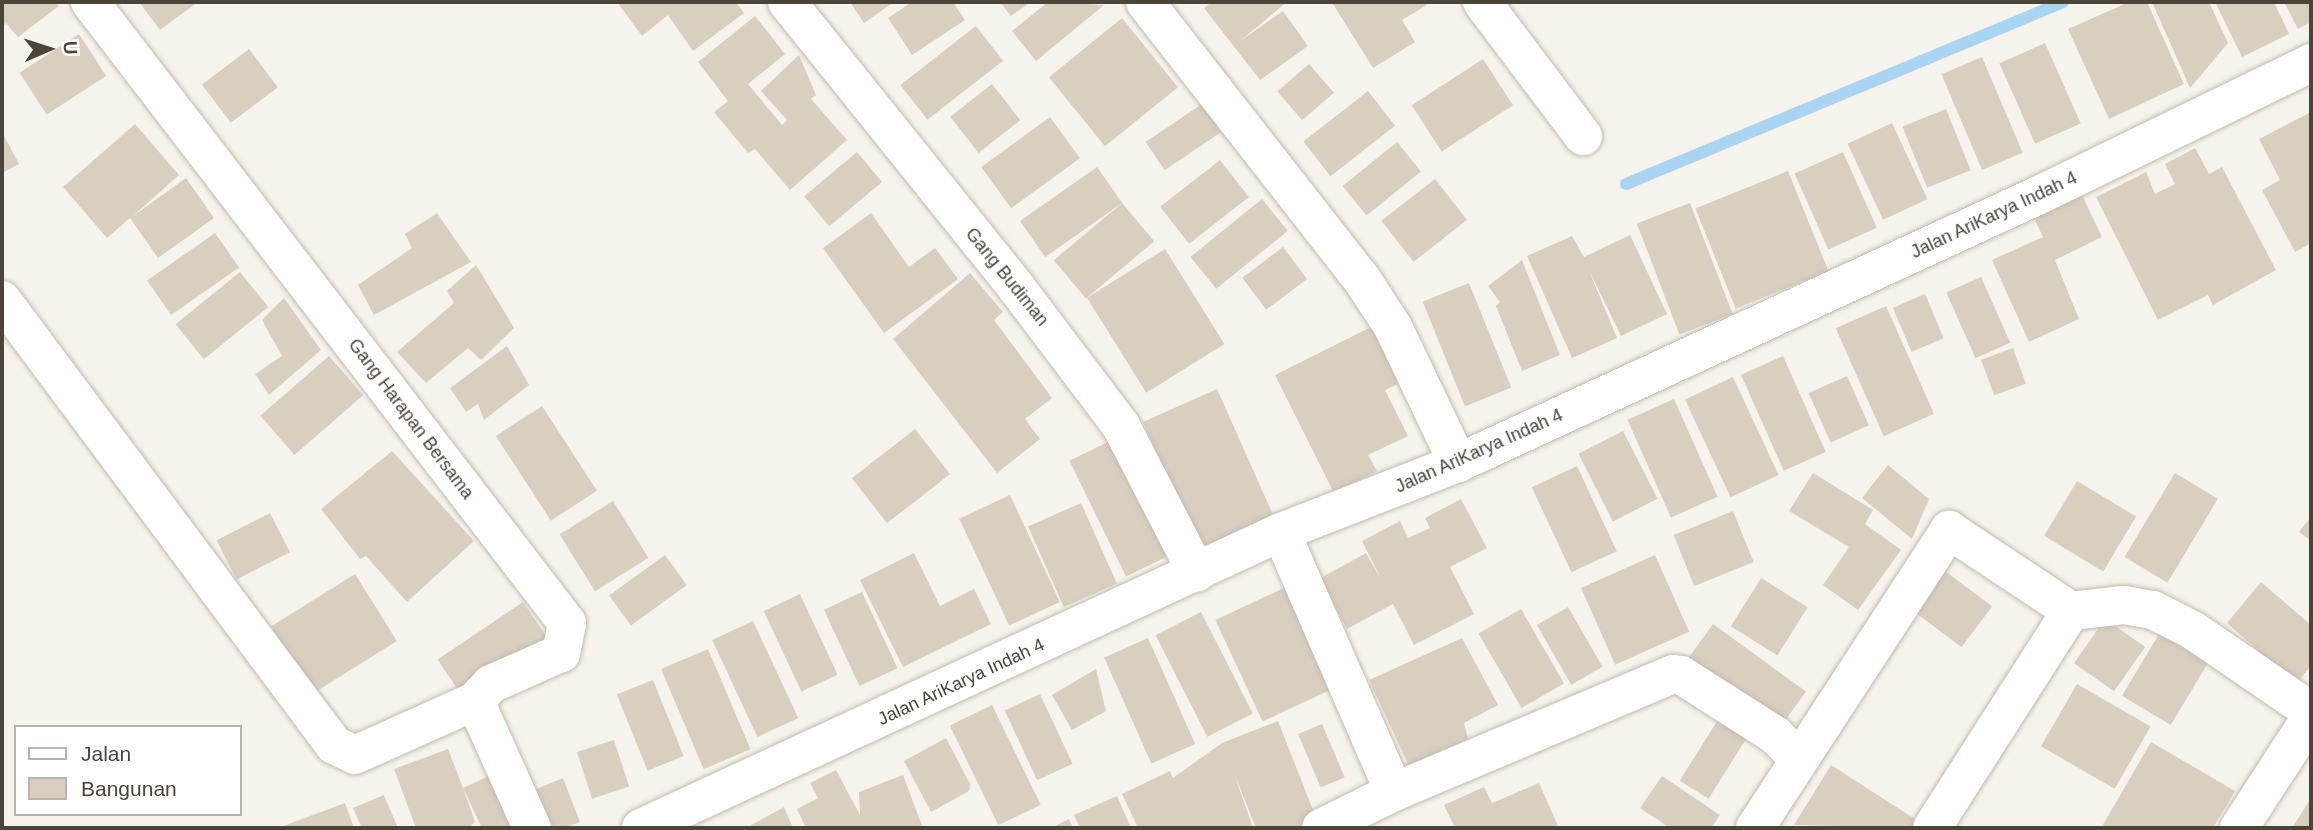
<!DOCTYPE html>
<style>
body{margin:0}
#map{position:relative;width:2313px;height:830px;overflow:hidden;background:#f6f3ec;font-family:Helvetica,sans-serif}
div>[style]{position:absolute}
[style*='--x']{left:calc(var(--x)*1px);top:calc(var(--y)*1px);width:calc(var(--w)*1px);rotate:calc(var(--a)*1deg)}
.stream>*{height:12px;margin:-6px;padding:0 6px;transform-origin:6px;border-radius:6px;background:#a9d4f2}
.building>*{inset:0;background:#d8cfc1;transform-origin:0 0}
.roads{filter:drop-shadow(0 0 2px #c2bbae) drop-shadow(0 0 2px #c2bbae)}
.minor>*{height:38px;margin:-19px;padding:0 19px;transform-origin:19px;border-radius:19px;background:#fff}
span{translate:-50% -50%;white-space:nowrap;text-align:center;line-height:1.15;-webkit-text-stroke:5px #fff;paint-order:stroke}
.street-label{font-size:18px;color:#4b4439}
.frame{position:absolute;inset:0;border:4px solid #4b4439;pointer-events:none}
.legend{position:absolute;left:14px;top:725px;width:228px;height:91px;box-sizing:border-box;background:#fff;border:2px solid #b7b4b0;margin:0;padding:9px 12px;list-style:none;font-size:21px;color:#4b4439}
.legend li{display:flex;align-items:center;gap:14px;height:35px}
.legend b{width:35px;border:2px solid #b7b4b0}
.north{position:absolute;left:14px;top:14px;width:70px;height:70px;-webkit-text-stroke:5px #fff;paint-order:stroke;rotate:87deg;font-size:19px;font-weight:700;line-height:28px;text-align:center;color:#4b4439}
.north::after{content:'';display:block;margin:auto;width:24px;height:32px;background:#4b4439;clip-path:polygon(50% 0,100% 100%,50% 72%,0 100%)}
</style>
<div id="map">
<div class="stream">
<i style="--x:1626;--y:184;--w:473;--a:-22.6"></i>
</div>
<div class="building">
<i style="clip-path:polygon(2px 2px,55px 2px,59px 6px,18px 37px,6px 23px,2px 27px)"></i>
<i style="clip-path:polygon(139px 2px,198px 2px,160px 30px)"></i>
<i style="clip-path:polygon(617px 2px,736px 2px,744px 13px,693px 51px,668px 15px,642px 36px)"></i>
<i style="clip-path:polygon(850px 2px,894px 2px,864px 23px)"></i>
<i style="clip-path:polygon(912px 2px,953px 2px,965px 20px,912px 55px,888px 18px)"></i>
<i style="clip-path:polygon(1000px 2px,1031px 2px,1011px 16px)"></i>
<i style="clip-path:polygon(1048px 2px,1104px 5px,1036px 61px,1012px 31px)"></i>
<i style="clip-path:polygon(1212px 2px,1287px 2px,1240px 41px,1283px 11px,1308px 46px,1260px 80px,1204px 8px)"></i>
<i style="clip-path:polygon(1336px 2px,1425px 2px,1427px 5px,1402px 20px,1415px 42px,1373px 68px,1333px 4px)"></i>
<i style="clip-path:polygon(2129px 2px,2147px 2px,2184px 84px,2109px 119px,2068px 29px)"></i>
<i style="clip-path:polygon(2152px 2px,2209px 2px,2228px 43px,2190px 88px)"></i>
<i style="clip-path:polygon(2215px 2px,2274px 2px,2289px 34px,2242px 57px)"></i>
<i style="clip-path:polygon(2284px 2px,2311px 2px,2311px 22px,2298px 29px)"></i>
<i style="clip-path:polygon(755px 16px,785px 54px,748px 84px,782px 125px,787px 120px,761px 91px,799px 55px,816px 95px,811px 99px,847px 140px,790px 190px,755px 149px,748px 153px,714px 112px,728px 101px,698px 62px)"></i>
<i style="left:1122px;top:18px;width:89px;height:94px;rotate:51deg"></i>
<i style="left:976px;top:26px;width:44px;height:96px;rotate:52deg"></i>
<i style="left:79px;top:34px;width:50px;height:71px;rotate:57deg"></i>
<i style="left:2045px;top:43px;width:88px;height:50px;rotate:66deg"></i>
<i style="left:249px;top:49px;width:48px;height:59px;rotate:53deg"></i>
<i style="left:1982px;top:57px;width:104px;height:44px;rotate:67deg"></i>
<i style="left:1483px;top:59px;width:55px;height:85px;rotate:57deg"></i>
<i style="left:1309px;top:64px;width:38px;height:42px;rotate:49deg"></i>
<i style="left:992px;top:84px;width:46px;height:53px;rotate:52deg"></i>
<i style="left:1368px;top:91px;width:44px;height:82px;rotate:52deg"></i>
<i style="left:1202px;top:104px;width:34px;height:68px;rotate:56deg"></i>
<i style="left:1946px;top:109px;width:66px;height:47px;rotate:68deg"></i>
<i style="clip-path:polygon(2311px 112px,2311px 243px,2295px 252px,2262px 190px,2280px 180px,2259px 139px)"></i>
<i style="left:1050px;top:117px;width:51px;height:85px;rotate:54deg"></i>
<i style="left:1892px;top:123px;width:84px;height:49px;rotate:65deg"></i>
<i style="clip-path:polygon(135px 124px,179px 175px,133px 216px,186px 178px,214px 218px,158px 258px,130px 218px,107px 238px,63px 187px)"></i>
<i style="clip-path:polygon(2px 132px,19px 164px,2px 173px)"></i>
<i style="left:1397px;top:142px;width:38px;height:70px;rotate:51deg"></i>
<i style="clip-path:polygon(2195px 148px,2209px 174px,2222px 167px,2276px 270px,2213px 305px,2208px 295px,2158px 320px,2096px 197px,2146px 172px,2155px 194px,2175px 184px,2165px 164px)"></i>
<i style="left:857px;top:152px;width:39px;height:69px;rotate:50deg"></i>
<i style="left:1843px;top:152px;width:83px;height:53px;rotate:66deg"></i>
<i style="left:1220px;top:160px;width:47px;height:76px;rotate:52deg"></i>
<i style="left:1097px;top:167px;width:44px;height:94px;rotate:55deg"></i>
<i style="left:1788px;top:171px;width:108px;height:100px;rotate:68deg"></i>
<i style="left:1435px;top:179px;width:52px;height:68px;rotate:52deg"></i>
<i style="clip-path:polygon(2082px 195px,2102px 237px,2055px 260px,2079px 319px,2029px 342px,1992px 260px,2043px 237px,2034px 218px)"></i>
<i style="left:1262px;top:199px;width:41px;height:92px;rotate:51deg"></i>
<i style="left:1122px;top:203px;width:50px;height:89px;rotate:50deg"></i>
<i style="left:1690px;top:203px;width:119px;height:57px;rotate:69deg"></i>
<i style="clip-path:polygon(437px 213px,471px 262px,374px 315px,358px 285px,412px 248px,405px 234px)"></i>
<i style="clip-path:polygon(871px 213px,909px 267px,935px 248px,958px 279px,884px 333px,823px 248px)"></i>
<i style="left:215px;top:233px;width:42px;height:83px;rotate:55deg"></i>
<i style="clip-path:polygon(1630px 235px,1667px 314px,1621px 336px,1588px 268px,1617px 338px,1572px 358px,1527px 256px,1572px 236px,1584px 257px)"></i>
<i style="left:1283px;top:247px;width:40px;height:51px;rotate:53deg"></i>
<i style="left:1165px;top:249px;width:112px;height:92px;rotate:58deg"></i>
<i style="clip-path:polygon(1522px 260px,1560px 355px,1522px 371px,1496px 306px,1500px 302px,1488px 286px)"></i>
<i style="clip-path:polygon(476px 265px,514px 328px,481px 360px,468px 348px,426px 383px,397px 352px,454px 303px,447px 291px)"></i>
<i style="left:240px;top:272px;width:45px;height:83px;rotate:51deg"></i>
<i style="clip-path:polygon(970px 273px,1003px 312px,994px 320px,1052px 398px,1025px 419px,1040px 439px,997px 473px,893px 339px)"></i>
<i style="left:1981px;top:277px;width:72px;height:38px;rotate:66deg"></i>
<i style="left:1469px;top:283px;width:113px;height:50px;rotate:68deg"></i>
<i style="left:1925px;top:294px;width:48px;height:35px;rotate:67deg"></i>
<i style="clip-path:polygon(284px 298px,321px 350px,269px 395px,255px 374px,282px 356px,262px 320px)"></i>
<i style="left:1886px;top:306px;width:118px;height:55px;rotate:66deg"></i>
<i style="clip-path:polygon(1375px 325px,1404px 381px,1385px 390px,1408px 436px,1368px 455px,1377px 471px,1334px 493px,1275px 375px)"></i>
<i style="clip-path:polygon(507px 346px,529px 385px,484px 420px,478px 404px,466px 412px,450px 388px)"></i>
<i style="left:2013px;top:348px;width:38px;height:34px;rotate:70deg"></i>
<i style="left:329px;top:356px;width:52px;height:91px;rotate:49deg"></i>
<i style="left:1783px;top:356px;width:105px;height:46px;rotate:66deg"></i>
<i style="left:1847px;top:376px;width:54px;height:42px;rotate:66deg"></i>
<i style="left:1733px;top:377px;width:108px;height:53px;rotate:65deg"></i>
<i style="left:1217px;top:389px;width:145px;height:81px;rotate:66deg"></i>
<i style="left:1674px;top:399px;width:107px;height:51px;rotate:66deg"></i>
<i style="left:542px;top:406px;width:101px;height:55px;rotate:57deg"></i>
<i style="left:915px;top:429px;width:57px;height:80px;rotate:52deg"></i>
<i style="left:1623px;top:431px;width:76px;height:50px;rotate:63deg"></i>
<i style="left:1118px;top:437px;width:129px;height:54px;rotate:64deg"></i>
<i style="clip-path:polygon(392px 451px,474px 541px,407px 602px,366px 556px,360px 559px,321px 509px)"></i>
<i style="clip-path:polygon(1888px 465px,1929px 499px,1912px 539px,1862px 498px)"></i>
<i style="left:1577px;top:466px;width:94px;height:50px;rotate:65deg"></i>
<i style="clip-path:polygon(1813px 473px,1873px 510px,1865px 524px,1901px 550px,1858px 610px,1823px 585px,1849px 547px,1789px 511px)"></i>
<i style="left:2175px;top:473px;width:50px;height:98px;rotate:31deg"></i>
<i style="left:2077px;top:481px;width:69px;height:64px;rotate:31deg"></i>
<i style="left:1010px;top:495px;width:118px;height:56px;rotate:65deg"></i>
<i style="clip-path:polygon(1461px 499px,1487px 548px,1450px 567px,1474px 614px,1414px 645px,1393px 604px,1347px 629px,1319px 579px,1366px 553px,1381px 579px,1362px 541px,1400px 521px,1408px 538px,1430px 528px,1425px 518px)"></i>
<i style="left:613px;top:501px;width:67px;height:63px;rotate:58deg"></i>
<i style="left:1081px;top:503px;width:88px;height:58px;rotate:66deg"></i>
<i style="left:1733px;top:511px;width:55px;height:64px;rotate:68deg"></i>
<i style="left:270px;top:513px;width:44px;height:60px;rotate:63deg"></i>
<i style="clip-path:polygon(2311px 517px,2311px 541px,2299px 532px)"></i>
<i style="clip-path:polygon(914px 553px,940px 606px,974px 589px,991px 624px,903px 667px,860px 580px)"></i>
<i style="left:665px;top:555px;width:37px;height:69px;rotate:54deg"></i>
<i style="left:1655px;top:555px;width:84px;height:81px;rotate:66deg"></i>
<i style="left:1945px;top:571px;width:59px;height:51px;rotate:37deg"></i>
<i style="left:355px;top:574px;width:79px;height:99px;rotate:58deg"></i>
<i style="left:1761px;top:578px;width:55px;height:57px;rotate:32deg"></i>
<i style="clip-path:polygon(2261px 582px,2311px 625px,2311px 666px,2296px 684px,2227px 623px)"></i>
<i style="left:1286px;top:587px;width:112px;height:78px;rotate:65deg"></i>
<i style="left:862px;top:592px;width:84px;height:42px;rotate:65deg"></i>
<i style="left:800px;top:594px;width:89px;height:40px;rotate:65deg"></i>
<i style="left:523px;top:602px;width:42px;height:103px;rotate:56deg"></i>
<i style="left:1568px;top:607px;width:69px;height:36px;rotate:60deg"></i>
<i style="left:1521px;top:609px;width:86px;height:49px;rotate:60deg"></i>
<i style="left:1201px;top:612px;width:114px;height:51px;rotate:63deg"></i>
<i style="left:2105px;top:619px;width:49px;height:54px;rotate:35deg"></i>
<i style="left:753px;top:621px;width:107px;height:45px;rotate:65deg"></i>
<i style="left:1713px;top:624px;width:115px;height:54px;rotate:36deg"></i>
<i style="left:2159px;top:634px;width:57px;height:72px;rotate:31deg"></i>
<i style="left:1148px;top:638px;width:116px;height:48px;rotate:66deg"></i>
<i style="clip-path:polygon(1462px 638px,1498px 705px,1464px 723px,1468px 739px,1409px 766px,1369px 680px)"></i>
<i style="left:708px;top:649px;width:109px;height:51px;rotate:67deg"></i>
<i style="clip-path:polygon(1096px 669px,1106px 711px,1072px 730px,1052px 695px)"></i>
<i style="left:653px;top:680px;width:82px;height:39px;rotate:68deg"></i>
<i style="left:2077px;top:684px;width:85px;height:72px;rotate:30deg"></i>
<i style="left:1040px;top:694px;width:77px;height:39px;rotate:65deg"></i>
<i style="left:992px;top:705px;width:111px;height:47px;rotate:64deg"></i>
<i style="left:1719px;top:718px;width:34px;height:74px;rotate:32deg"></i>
<i style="clip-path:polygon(1278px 721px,1317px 820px,1298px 828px,1256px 828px,1234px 773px,1253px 828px,1138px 828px,1122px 794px,1170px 771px,1173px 778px,1222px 743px)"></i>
<i style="left:1322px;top:724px;width:58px;height:26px;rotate:67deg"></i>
<i style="clip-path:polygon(946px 738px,970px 784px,969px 791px,931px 812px,904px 761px)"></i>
<i style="left:614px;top:740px;width:49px;height:39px;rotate:72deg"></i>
<i style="clip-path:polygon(2151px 742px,2235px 791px,2213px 828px,2101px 828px)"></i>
<i style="clip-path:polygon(448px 749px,463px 788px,493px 774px,519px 828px,482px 828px,463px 788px,475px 822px,468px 828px,416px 828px,394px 769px)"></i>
<i style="clip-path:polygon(1831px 765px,1929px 828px,1794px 825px)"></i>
<i style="clip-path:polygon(836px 770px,860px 815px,859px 792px,903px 775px,923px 828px,806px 828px,797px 809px,818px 798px,810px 783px)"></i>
<i style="clip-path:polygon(1662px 776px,1720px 815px,1711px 828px,1670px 828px,1640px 808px)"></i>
<i style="clip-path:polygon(563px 778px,580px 822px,564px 828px,543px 828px,529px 792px)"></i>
<i style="clip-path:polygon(1539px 783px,1559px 828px,1455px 828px,1444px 805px,1484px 787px,1492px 803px)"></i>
<i style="clip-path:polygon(384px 795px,398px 828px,362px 828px,353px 808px)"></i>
<i style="clip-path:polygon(1117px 796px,1131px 828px,1080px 828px,1074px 815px)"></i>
<i style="clip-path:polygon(2311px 798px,2311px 828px,2292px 828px)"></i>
<i style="clip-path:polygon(345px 803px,354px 828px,278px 828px)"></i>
<i style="clip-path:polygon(784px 807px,793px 828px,746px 828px)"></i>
<i style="clip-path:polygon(1069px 819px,1073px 828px,1051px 828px)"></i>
</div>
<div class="roads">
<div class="minor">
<i style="--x:90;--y:2;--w:783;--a:52.47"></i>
<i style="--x:567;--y:623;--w:31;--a:101"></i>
<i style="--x:561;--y:653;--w:77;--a:156.1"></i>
<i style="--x:491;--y:684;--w:23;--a:133"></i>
<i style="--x:475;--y:701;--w:139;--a:65.8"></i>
<i style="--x:787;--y:2;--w:366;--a:51.2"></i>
<i style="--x:1016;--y:287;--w:174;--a:52.9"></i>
<i style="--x:1121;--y:426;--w:165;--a:62.7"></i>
<i style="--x:1145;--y:2;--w:350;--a:52"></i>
<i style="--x:1361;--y:278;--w:59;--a:56.9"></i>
<i style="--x:1393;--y:327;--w:151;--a:64.5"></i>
<i style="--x:1482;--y:2;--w:168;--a:53"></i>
<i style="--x:2;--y:300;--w:555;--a:53.27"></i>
<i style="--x:334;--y:745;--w:23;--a:25"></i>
<i style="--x:355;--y:755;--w:132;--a:-24.2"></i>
<i style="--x:1281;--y:532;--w:283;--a:66.5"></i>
<i style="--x:641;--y:828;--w:705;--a:-24.82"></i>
<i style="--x:1281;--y:532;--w:190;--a:-21.3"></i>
<i style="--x:1458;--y:463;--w:638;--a:-24.76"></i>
<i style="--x:2037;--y:196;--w:305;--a:-25.9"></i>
<i style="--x:1321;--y:828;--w:81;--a:-26.3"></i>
<i style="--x:1394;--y:792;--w:303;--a:-22.9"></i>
<i style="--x:1673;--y:674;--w:8;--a:7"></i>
<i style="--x:1681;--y:675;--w:112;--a:32.6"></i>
<i style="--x:1775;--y:735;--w:34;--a:45"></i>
<i style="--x:1755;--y:828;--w:356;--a:-56.9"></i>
<i style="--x:1949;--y:530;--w:146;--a:33.6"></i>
<i style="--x:2071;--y:611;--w:53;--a:-6.5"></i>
<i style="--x:2124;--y:605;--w:29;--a:10"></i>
<i style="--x:2153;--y:610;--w:46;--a:27.1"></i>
<i style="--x:2194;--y:631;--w:142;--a:34.4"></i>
<i style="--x:1932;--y:828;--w:258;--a:-57.4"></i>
<i style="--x:2239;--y:828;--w:132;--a:-57"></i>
</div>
</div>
<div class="street-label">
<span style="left:1994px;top:215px;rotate:-25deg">Jalan AriKarya Indah 4</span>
<span style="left:1007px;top:277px;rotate:51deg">Gang Budiman</span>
<span style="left:411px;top:419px;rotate:53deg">Gang Harapan Bersama</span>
<span style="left:1479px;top:451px;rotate:-24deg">Jalan AriKarya Indah 4</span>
<span style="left:961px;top:682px;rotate:-25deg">Jalan AriKarya Indah 4</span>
</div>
<div class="frame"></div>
<ul class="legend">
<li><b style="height:9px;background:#fff"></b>Jalan</li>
<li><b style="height:19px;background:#d8cfc1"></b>Bangunan</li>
</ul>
<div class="north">U</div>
</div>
